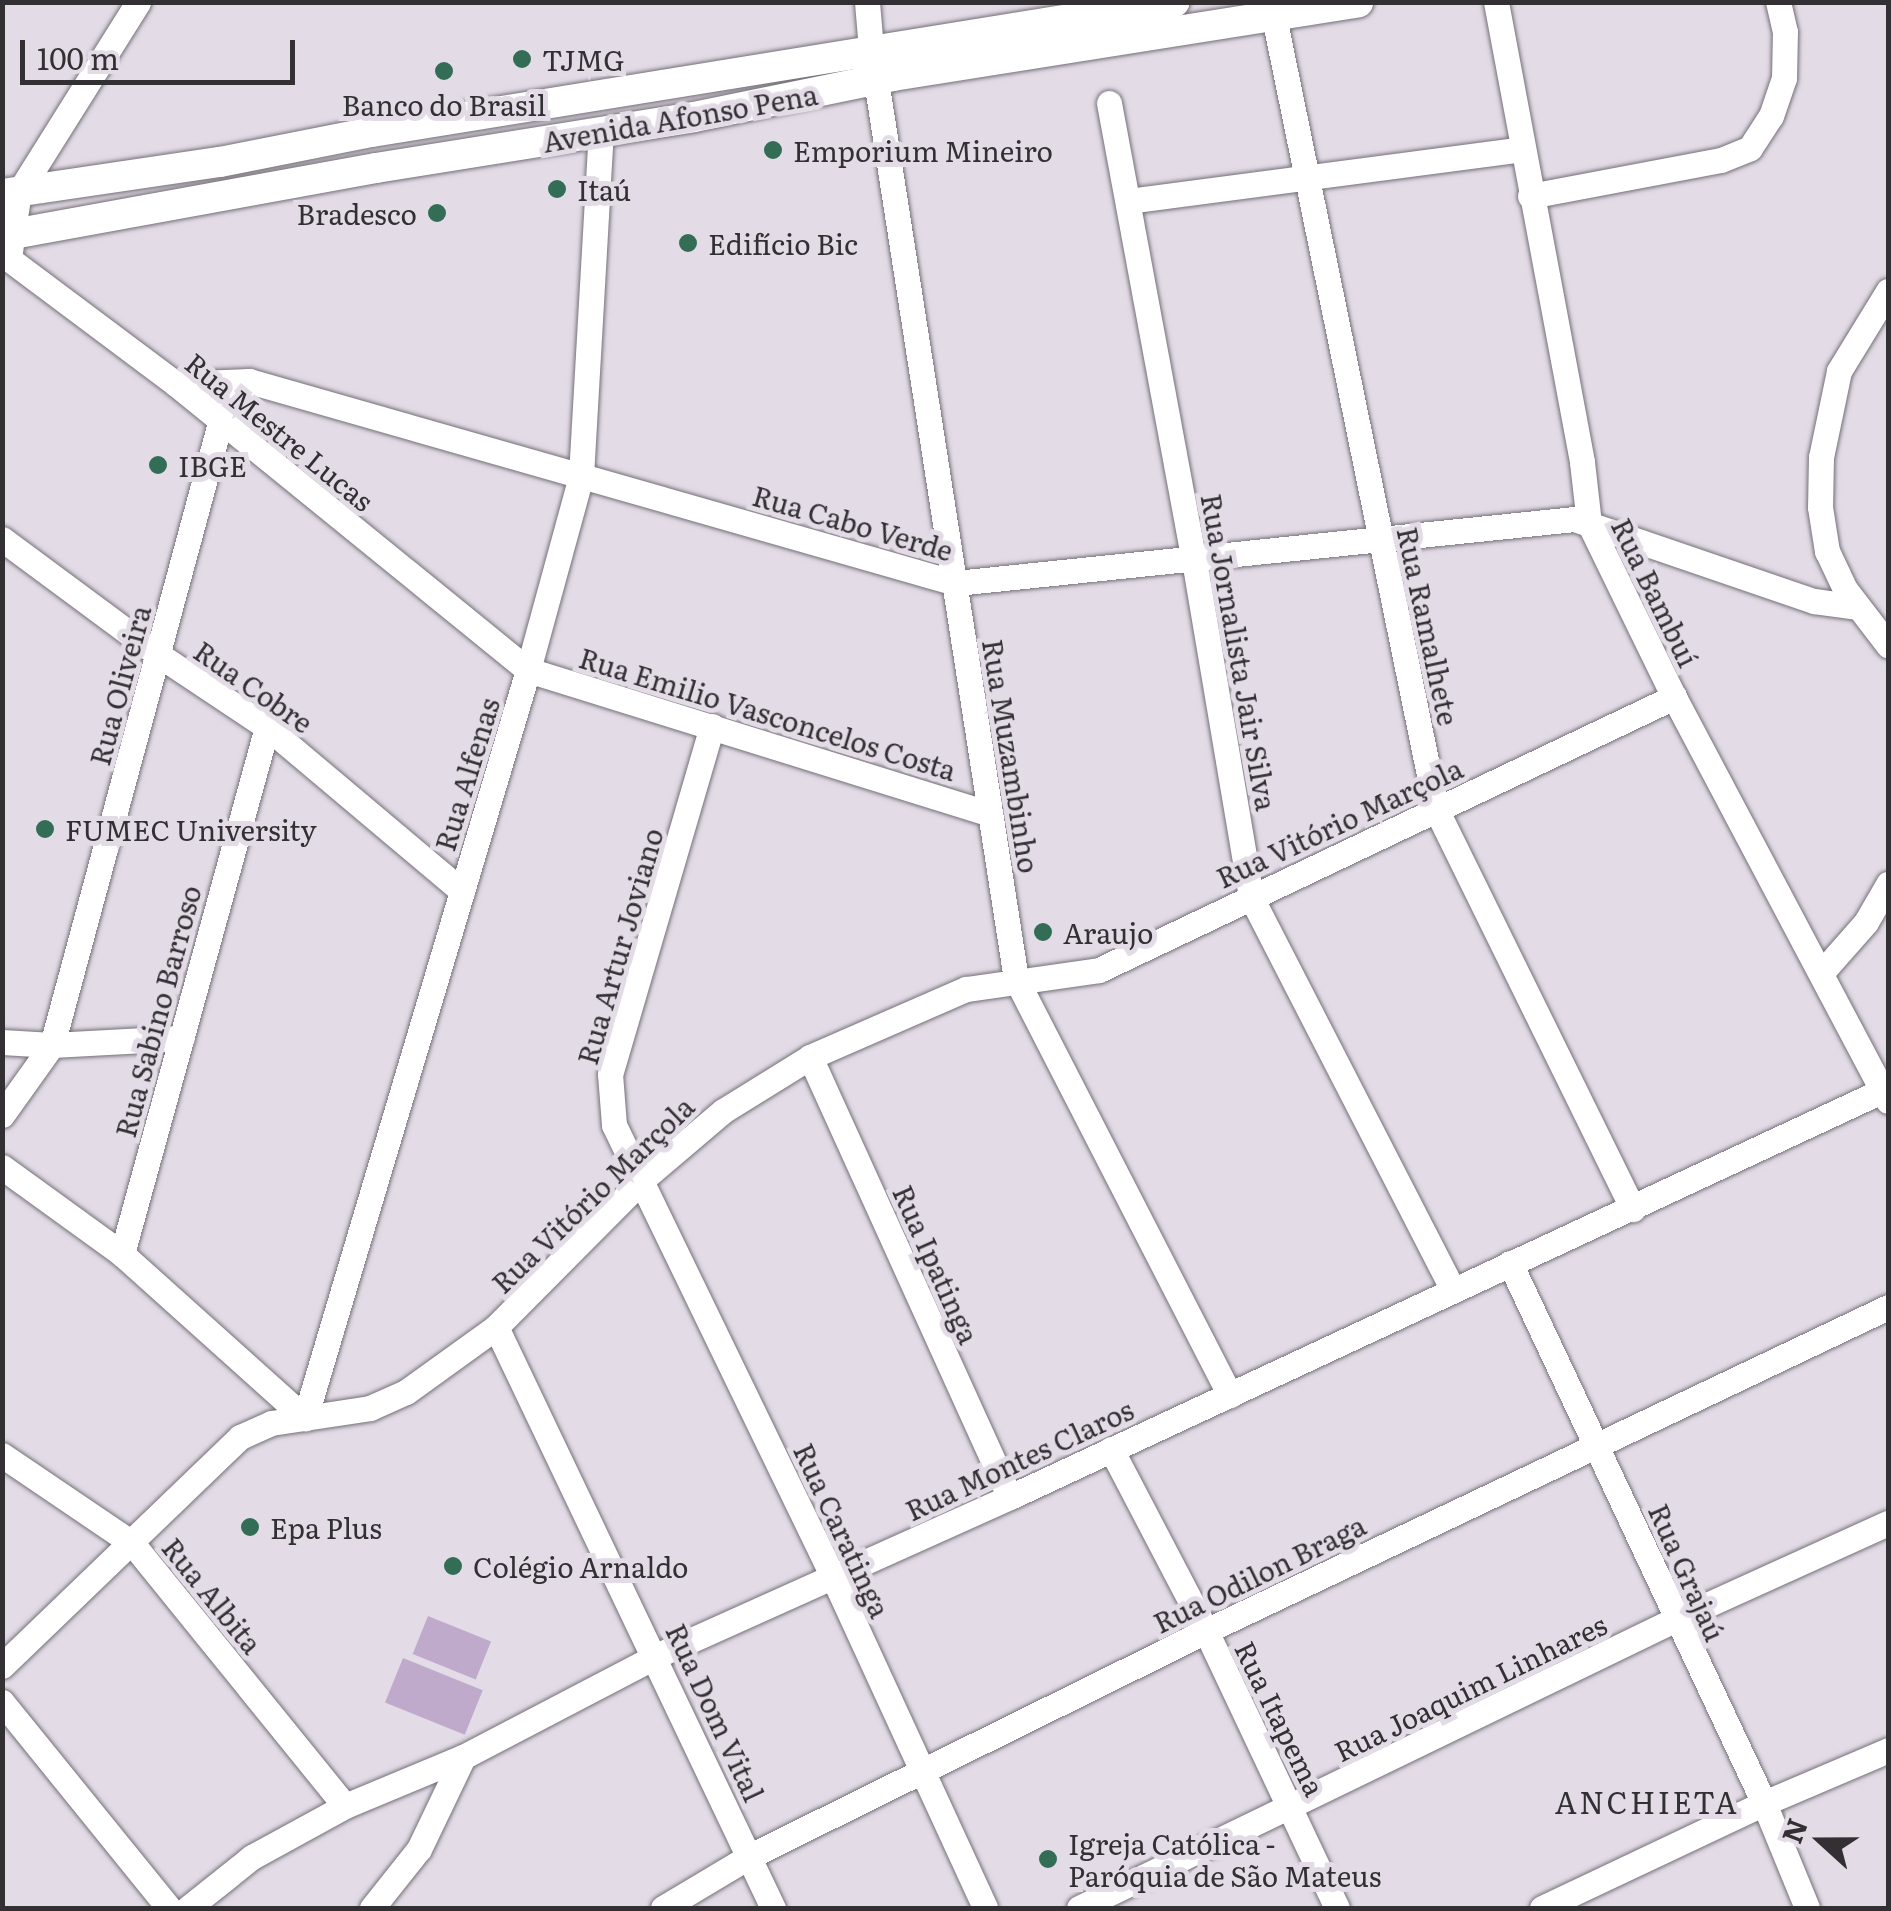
<!DOCTYPE html>
<meta charset="utf-8">
<style>
body{margin:0}
#map{position:relative;width:1891px;height:1911px;overflow:hidden;background:#e3dce7;font-family:Literata,serif}
div>[style]{position:absolute}
[style*='--x']{left:calc(var(--x)*1px);top:calc(var(--y)*1px);width:calc(var(--w)*1px);rotate:calc(var(--a)*1deg)}
.green>*{inset:0;background:#bfaacc;transform-origin:0 0}
.roads{filter:drop-shadow(0 0 2px #756f78) drop-shadow(0 0 2px #756f78)}
.minor>*{height:25px;margin:-12.5px;padding:0 12.5px;transform-origin:12.5px;border-radius:12.5px;background:#fff}
.major>*{height:30px;margin:-15px;padding:0 15px;transform-origin:15px;border-radius:15px;background:#fff}
.dots>*{width:28px;height:28px;translate:-50% -50%;box-sizing:border-box;border:5px solid #e3dce7;border-radius:50%}
span{translate:-50% -50%;white-space:nowrap;text-align:center;line-height:1.15;-webkit-text-stroke:10px #e3dce7;paint-order:stroke}
.poi-label{font-size:28px;color:#333034}
.left{translate:0 -50%;text-align:left}
.right{translate:-100% -50%;text-align:right}
.street-label{font-size:28px;color:#333034}
.neighbourhood-label{font-size:30px;color:#333034;letter-spacing:2.5px}
.frame{position:absolute;inset:0;border:5px solid #333034;pointer-events:none}
.north{position:absolute;left:1771px;top:1791px;width:100px;height:100px;-webkit-text-stroke:8px #e3dce7;paint-order:stroke;rotate:291deg;font-size:28px;font-weight:700;line-height:40px;text-align:center;color:#333034}
.north::after{content:'';display:block;margin:auto;width:35px;height:45px;background:#333034;clip-path:polygon(50% 0,100% 100%,50% 72%,0 100%)}
.scale{position:absolute;left:20px;top:40px;width:275px;height:45px;box-sizing:border-box;border:5px solid #333034;border-top:0;padding-left:12px;font-size:30px;line-height:35px;white-space:nowrap;color:#333034;-webkit-text-stroke:8px #e3dce7;paint-order:stroke}
</style>
<div id="map">
<div class="green">
<i style="left:428px;top:1616px;width:68px;height:41px;rotate:22deg"></i>
<i style="left:403px;top:1658px;width:86px;height:48px;rotate:22deg"></i>
</div>
<div class="roads">
<div class="minor">
<i style="--x:867;--y:2;--w:48;--a:85.2"></i>
<i style="--x:871;--y:50;--w:17;--a:103"></i>
<i style="--x:1496;--y:2;--w:468;--a:79.4"></i>
<i style="--x:1582;--y:462;--w:61;--a:83.5"></i>
<i style="--x:1589;--y:523;--w:194;--a:64"></i>
<i style="--x:1674;--y:697;--w:457;--a:62.1"></i>
<i style="--x:1274;--y:17;--w:808;--a:78.44"></i>
<i style="--x:1436;--y:809;--w:446;--a:63.8"></i>
<i style="--x:876;--y:80;--w:910;--a:81.15"></i>
<i style="--x:1016;--y:979;--w:468;--a:62.8"></i>
<i style="--x:1109;--y:103;--w:465;--a:79.5"></i>
<i style="--x:1194;--y:560;--w:342;--a:80.4"></i>
<i style="--x:1251;--y:897;--w:440;--a:62.8"></i>
<i style="--x:1530;--y:196;--w:194;--a:-10.7"></i>
<i style="--x:1721;--y:160;--w:31;--a:-22"></i>
<i style="--x:1750;--y:148;--w:38;--a:-57"></i>
<i style="--x:1771;--y:116;--w:40;--a:-71.1"></i>
<i style="--x:1784;--y:78;--w:46;--a:-88.8"></i>
<i style="--x:1785;--y:32;--w:31;--a:-103"></i>
<i style="--x:1128;--y:201;--w:397;--a:-7.5"></i>
<i style="--x:2;--y:230;--w:12;--a:31"></i>
<i style="--x:12;--y:236;--w:23;--a:97"></i>
<i style="--x:9;--y:259;--w:209;--a:36.8"></i>
<i style="--x:176;--y:384;--w:454;--a:39.1"></i>
<i style="--x:528;--y:670;--w:484;--a:17.3"></i>
<i style="--x:12;--y:236;--w:45;--a:-81"></i>
<i style="--x:19;--y:192;--w:224;--a:-57.9"></i>
<i style="--x:1888;--y:291;--w:94;--a:121.5"></i>
<i style="--x:1839;--y:371;--w:88;--a:101.8"></i>
<i style="--x:1821;--y:457;--w:50;--a:91.1"></i>
<i style="--x:1820;--y:507;--w:45;--a:81"></i>
<i style="--x:1827;--y:551;--w:42;--a:64.7"></i>
<i style="--x:1845;--y:589;--w:71;--a:52.5"></i>
<i style="--x:176;--y:384;--w:73;--a:-2.4"></i>
<i style="--x:249;--y:381;--w:735;--a:15.95"></i>
<i style="--x:956;--y:583;--w:621;--a:-5.91"></i>
<i style="--x:1574;--y:519;--w:254;--a:18.9"></i>
<i style="--x:1814;--y:601;--w:43;--a:7.9"></i>
<i style="--x:2;--y:539;--w:195;--a:36.5"></i>
<i style="--x:159;--y:655;--w:130;--a:33.7"></i>
<i style="--x:267;--y:727;--w:255;--a:40.1"></i>
<i style="--x:712;--y:726;--w:363;--a:106.3"></i>
<i style="--x:610;--y:1074;--w:51;--a:85.5"></i>
<i style="--x:614;--y:1125;--w:502;--a:64.15"></i>
<i style="--x:833;--y:1577;--w:364;--a:65.3"></i>
<i style="--x:1823;--y:971;--w:65;--a:-48.7"></i>
<i style="--x:1866;--y:922;--w:44;--a:-59.9"></i>
<i style="--x:2;--y:1042;--w:50;--a:3.4"></i>
<i style="--x:52;--y:1045;--w:130;--a:-3.1"></i>
<i style="--x:810;--y:1057;--w:483;--a:65.6"></i>
<i style="--x:2;--y:1115;--w:86;--a:-54.5"></i>
<i style="--x:52;--y:1045;--w:644;--a:-74.89"></i>
<i style="--x:220;--y:423;--w:51;--a:-55.4"></i>
<i style="--x:2;--y:1167;--w:148;--a:35.9"></i>
<i style="--x:122;--y:1254;--w:246;--a:41.9"></i>
<i style="--x:305;--y:1418;--w:781;--a:-73.4"></i>
<i style="--x:528;--y:670;--w:201;--a:-74.7"></i>
<i style="--x:581;--y:476;--w:344;--a:-86.7"></i>
<i style="--x:122;--y:1254;--w:547;--a:-74.62"></i>
<i style="--x:1510;--y:1263;--w:597;--a:64.81"></i>
<i style="--x:1764;--y:1803;--w:113;--a:67.7"></i>
<i style="--x:496;--y:1327;--w:644;--a:64.51"></i>
<i style="--x:1111;--y:1449;--w:205;--a:62.4"></i>
<i style="--x:1206;--y:1631;--w:306;--a:64.7"></i>
<i style="--x:2;--y:1455;--w:157;--a:34.1"></i>
<i style="--x:132;--y:1543;--w:338;--a:51"></i>
<i style="--x:2;--y:1666;--w:330;--a:-43.9"></i>
<i style="--x:240;--y:1437;--w:34;--a:-24"></i>
<i style="--x:271;--y:1423;--w:100;--a:-8.6"></i>
<i style="--x:370;--y:1408;--w:39;--a:-24"></i>
<i style="--x:406;--y:1392;--w:111;--a:-35.8"></i>
<i style="--x:496;--y:1327;--w:209;--a:-45.2"></i>
<i style="--x:643;--y:1179;--w:105;--a:-40.4"></i>
<i style="--x:723;--y:1111;--w:102;--a:-31.8"></i>
<i style="--x:810;--y:1057;--w:170;--a:-23.6"></i>
<i style="--x:966;--y:989;--w:134;--a:-8.1"></i>
<i style="--x:1099;--y:970;--w:637;--a:-25.4"></i>
<i style="--x:2;--y:1702;--w:265;--a:51"></i>
<i style="--x:188;--y:1908;--w:82;--a:-38.6"></i>
<i style="--x:252;--y:1857;--w:106;--a:-28.7"></i>
<i style="--x:345;--y:1806;--w:128;--a:-22.6"></i>
<i style="--x:463;--y:1757;--w:218;--a:-27.6"></i>
<i style="--x:656;--y:1656;--w:388;--a:-24.2"></i>
<i style="--x:1010;--y:1497;--w:969;--a:-24.98"></i>
<i style="--x:372;--y:1908;--w:75;--a:-51.5"></i>
<i style="--x:419;--y:1849;--w:102;--a:-64.4"></i>
<i style="--x:663;--y:1908;--w:101;--a:-30.9"></i>
<i style="--x:750;--y:1856;--w:508;--a:-26.26"></i>
<i style="--x:1206;--y:1631;--w:755;--a:-25.41"></i>
<i style="--x:1079;--y:1908;--w:661;--a:-25.83"></i>
<i style="--x:1674;--y:1620;--w:235;--a:-24.4"></i>
<i style="--x:1542;--y:1908;--w:246;--a:-25.3"></i>
<i style="--x:1764;--y:1803;--w:135;--a:-23.1"></i>
</div>
<div class="major">
<i style="--x:2;--y:194;--w:220;--a:-8.4"></i>
<i style="--x:220;--y:162;--w:155;--a:-11.2"></i>
<i style="--x:372;--y:132;--w:813;--a:-9.2"></i>
<i style="--x:2;--y:236;--w:380;--a:-10.3"></i>
<i style="--x:376;--y:168;--w:322;--a:-9.1"></i>
<i style="--x:694;--y:117;--w:203;--a:-11.6"></i>
<i style="--x:893;--y:76;--w:471;--a:-9"></i>
</div>
</div>
<div class="dots">
<i style="left:522px;top:59px;background:#346d56"></i>
<i style="left:444px;top:71px;background:#346d56"></i>
<i style="left:773px;top:150px;background:#346d56"></i>
<i style="left:557px;top:189px;background:#346d56"></i>
<i style="left:437px;top:213px;background:#346d56"></i>
<i style="left:688px;top:243px;background:#346d56"></i>
<i style="left:158px;top:465px;background:#346d56"></i>
<i style="left:45px;top:829px;background:#346d56"></i>
<i style="left:1043px;top:932px;background:#346d56"></i>
<i style="left:250px;top:1527px;background:#346d56"></i>
<i style="left:453px;top:1566px;background:#346d56"></i>
<i style="left:1048px;top:1859px;background:#346d56"></i>
</div>
<div class="poi-label">
<span class="left" style="left:542px;top:59px">TJMG</span>
<span style="left:444px;top:104px">Banco do Brasil</span>
<span class="left" style="left:793px;top:150px">Emporium Mineiro</span>
<span class="left" style="left:577px;top:189px">Itaú</span>
<span class="right" style="left:417px;top:213px">Bradesco</span>
<span class="left" style="left:708px;top:243px">Edifício Bic</span>
<span class="left" style="left:178px;top:465px">IBGE</span>
<span class="left" style="left:65px;top:829px">FUMEC University</span>
<span class="left" style="left:1063px;top:932px">Araujo</span>
<span class="left" style="left:270px;top:1527px">Epa Plus</span>
<span class="left" style="left:473px;top:1566px">Colégio Arnaldo</span>
<span class="left" style="left:1068px;top:1859px">Igreja Católica -<br>Paróquia de São Mateus</span>
</div>
<div class="street-label">
<span style="left:680px;top:117px;rotate:-10deg">Avenida Afonso Pena</span>
<span style="left:280px;top:431px;rotate:39deg">Rua Mestre Lucas</span>
<span style="left:853px;top:522px;rotate:16deg">Rua Cabo Verde</span>
<span style="left:1656px;top:592px;rotate:64deg">Rua Bambuí</span>
<span style="left:1429px;top:626px;rotate:78deg">Rua Ramalhete</span>
<span style="left:1240px;top:652px;rotate:80deg">Rua Jornalista Jair Silva</span>
<span style="left:119px;top:685px;rotate:-75deg">Rua Oliveira</span>
<span style="left:254px;top:686px;rotate:35deg">Rua Cobre</span>
<span style="left:768px;top:713px;rotate:17deg">Rua Emilio Vasconcelos Costa</span>
<span style="left:1012px;top:756px;rotate:81deg">Rua Muzambinho</span>
<span style="left:466px;top:774px;rotate:-73deg">Rua Alfenas</span>
<span style="left:1339px;top:822px;rotate:-25deg">Rua Vitório Marçola</span>
<span style="left:619px;top:946px;rotate:-74deg">Rua Artur Joviano</span>
<span style="left:157px;top:1011px;rotate:-75deg">Rua Sabino Barroso</span>
<span style="left:592px;top:1194px;rotate:-44deg">Rua Vitório Marçola</span>
<span style="left:937px;top:1264px;rotate:66deg">Rua Ipatinga</span>
<span style="left:1019px;top:1459px;rotate:-25deg">Rua Montes Claros</span>
<span style="left:843px;top:1530px;rotate:65deg">Rua Caratinga</span>
<span style="left:1688px;top:1572px;rotate:66deg">Rua Grajaú</span>
<span style="left:1259px;top:1573px;rotate:-26deg">Rua Odilon Braga</span>
<span style="left:213px;top:1595px;rotate:51deg">Rua Albita</span>
<span style="left:1470px;top:1687px;rotate:-26deg">Rua Joaquim Linhares</span>
<span style="left:716px;top:1712px;rotate:65deg">Rua Dom Vital</span>
<span style="left:1281px;top:1718px;rotate:64deg">Rua Itapema</span>
</div>
<div class="neighbourhood-label">
<span style="left:1647px;top:1801px">ANCHIETA</span>
</div>
<div class="frame"></div>
<div class="north">N</div>
<div class="scale">100 m</div>
</div>
